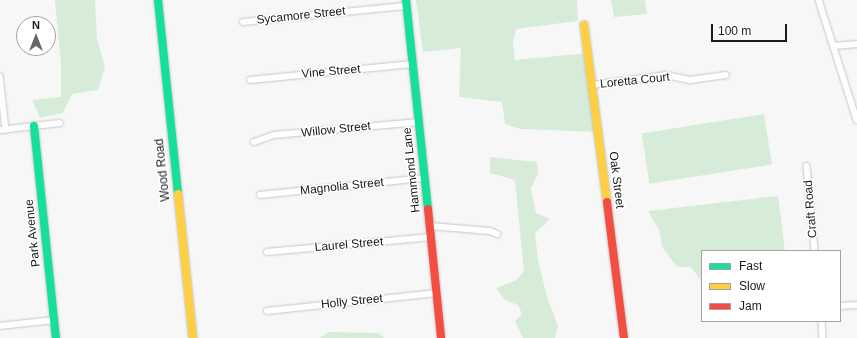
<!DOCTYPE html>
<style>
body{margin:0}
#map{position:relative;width:857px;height:338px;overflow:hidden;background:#f7f7f8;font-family:Arial,sans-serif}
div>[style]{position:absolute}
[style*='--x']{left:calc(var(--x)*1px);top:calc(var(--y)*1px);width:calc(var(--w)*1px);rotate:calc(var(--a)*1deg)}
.green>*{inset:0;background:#d7ebd9;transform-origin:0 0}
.roads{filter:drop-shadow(0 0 1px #c7c7c7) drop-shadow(0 0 1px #c7c7c7)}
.street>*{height:5.5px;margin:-2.75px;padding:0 2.75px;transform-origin:2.75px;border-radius:2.75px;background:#fefefe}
.fast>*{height:8px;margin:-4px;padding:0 4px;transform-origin:4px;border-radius:4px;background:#16e098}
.slow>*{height:8px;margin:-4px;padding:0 4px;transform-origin:4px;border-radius:4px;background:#ffcf43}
.jam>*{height:8px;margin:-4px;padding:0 4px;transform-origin:4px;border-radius:4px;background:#f24e42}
span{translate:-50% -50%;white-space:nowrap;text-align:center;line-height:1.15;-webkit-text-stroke:3px #fff;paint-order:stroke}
.street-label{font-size:12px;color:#1a1a1b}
.legend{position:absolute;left:701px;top:250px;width:140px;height:72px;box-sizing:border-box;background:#fff;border:1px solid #a3a3a4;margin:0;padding:5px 7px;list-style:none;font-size:12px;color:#1a1a1b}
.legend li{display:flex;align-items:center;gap:8px;height:20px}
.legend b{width:20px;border:1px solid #a3a3a4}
.north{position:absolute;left:16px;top:16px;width:40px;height:40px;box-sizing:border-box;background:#fff;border:1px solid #a3a3a4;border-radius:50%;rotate:0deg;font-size:11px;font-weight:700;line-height:16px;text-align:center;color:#1a1a1b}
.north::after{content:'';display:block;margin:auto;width:14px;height:18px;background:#676768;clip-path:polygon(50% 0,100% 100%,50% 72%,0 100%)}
.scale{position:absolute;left:711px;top:24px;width:76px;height:18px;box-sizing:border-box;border:2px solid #1a1a1b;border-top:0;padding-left:5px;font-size:12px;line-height:14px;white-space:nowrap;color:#1a1a1b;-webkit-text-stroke:3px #fff;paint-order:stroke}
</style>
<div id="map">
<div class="green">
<i style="clip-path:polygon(55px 0,95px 0,97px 39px,105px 67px,98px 90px,72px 94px,63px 113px,40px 118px,32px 100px,61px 97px,61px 64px)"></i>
<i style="clip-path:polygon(416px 0,577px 0,578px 21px,516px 29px,513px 43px,515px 60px,588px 53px,598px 132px,521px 129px,505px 124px,502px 102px,459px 97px,461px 48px,423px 52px)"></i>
<i style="clip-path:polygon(611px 0,645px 0,647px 14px,614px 17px)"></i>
<i style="left:764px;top:114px;width:51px;height:124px;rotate:81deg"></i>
<i style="clip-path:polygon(490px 157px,537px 162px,538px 174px,531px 188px,536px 213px,550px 219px,535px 233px,538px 260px,547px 297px,558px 326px,555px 338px,523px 338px,515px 321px,522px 314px,518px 305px,505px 300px,496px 288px,515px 281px,524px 271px,515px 180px,490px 173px)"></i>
<i style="clip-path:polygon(778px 196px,785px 251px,702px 251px,702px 282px,691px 267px,677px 267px,662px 247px,660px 232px,648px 211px)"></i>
<i style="clip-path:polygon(329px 332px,379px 333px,384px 338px,320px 338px)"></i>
</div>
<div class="roads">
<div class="street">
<i style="--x:819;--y:0;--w:126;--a:72.4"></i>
<i style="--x:243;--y:22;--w:165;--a:-5.6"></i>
<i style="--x:834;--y:46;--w:23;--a:-5"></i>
<i style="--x:0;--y:76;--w:54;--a:83.7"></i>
<i style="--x:250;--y:80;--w:163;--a:-5.6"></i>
<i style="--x:592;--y:85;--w:75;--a:-7.7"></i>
<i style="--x:666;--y:75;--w:25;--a:12"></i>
<i style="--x:690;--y:80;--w:36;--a:-8"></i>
<i style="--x:0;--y:130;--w:60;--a:-6.7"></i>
<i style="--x:254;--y:142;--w:21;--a:-19"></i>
<i style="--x:274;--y:135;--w:146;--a:-5.1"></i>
<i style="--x:807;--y:166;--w:85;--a:84.6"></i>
<i style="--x:260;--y:195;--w:166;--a:-5.9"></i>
<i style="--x:430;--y:226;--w:60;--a:4.8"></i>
<i style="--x:490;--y:231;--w:8;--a:23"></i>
<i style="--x:267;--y:252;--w:165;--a:-5.2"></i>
<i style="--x:840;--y:306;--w:17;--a:-3"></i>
<i style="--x:267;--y:311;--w:171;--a:-6"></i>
<i style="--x:822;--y:321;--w:17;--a:87"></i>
<i style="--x:0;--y:326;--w:54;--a:-6.3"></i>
</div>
<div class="fast">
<i style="--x:158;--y:0;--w:195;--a:84.1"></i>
<i style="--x:406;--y:0;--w:210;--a:84"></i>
<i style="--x:34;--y:126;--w:213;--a:84.1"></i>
</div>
<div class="slow">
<i style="--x:584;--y:25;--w:178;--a:82.6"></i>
<i style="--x:178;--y:194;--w:145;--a:84.1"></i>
</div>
<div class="jam">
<i style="--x:607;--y:202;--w:137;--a:82.9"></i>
<i style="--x:428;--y:209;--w:130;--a:84.2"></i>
</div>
</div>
<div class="street-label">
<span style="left:301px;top:16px;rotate:-6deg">Sycamore Street</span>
<span style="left:331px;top:72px;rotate:-5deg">Vine Street</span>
<span style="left:635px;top:81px;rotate:-6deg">Loretta Court</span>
<span style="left:336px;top:130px;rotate:-6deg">Willow Street</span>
<span style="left:163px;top:170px;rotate:-96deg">Wood Road</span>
<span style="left:412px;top:170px;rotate:-96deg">Hammond Lane</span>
<span style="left:616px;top:180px;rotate:83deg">Oak Street</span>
<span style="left:342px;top:187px;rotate:-6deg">Magnolia Street</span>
<span style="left:811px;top:209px;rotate:-95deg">Craft Road</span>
<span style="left:33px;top:233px;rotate:-96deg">Park Avenue</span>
<span style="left:349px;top:245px;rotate:-5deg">Laurel Street</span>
<span style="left:352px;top:302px;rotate:-6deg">Holly Street</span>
</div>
<ul class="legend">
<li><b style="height:5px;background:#16e098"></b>Fast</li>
<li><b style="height:5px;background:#ffcf43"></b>Slow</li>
<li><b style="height:5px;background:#f24e42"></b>Jam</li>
</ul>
<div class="north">N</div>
<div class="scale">100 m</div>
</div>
